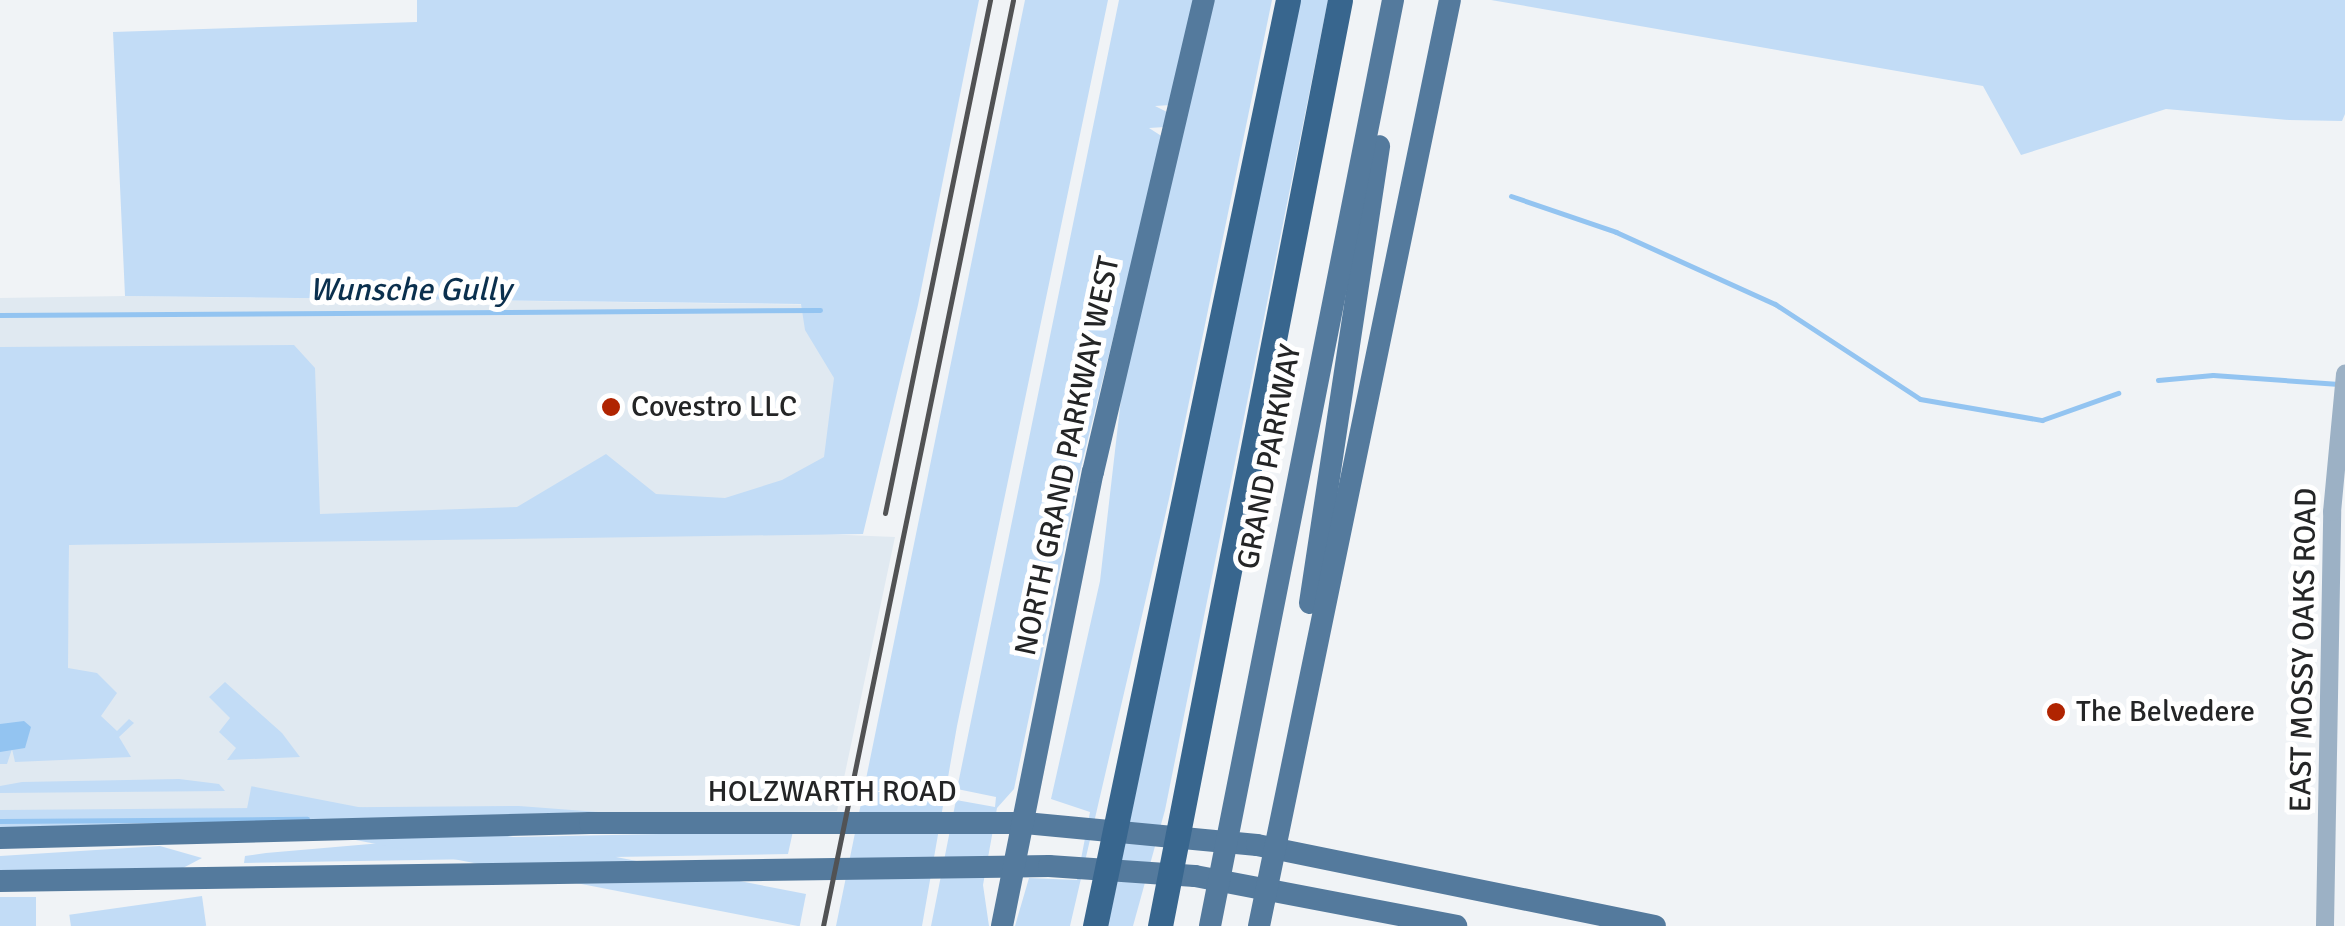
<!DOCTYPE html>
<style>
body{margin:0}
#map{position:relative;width:2345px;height:926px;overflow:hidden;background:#f0f3f6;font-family:Signika,sans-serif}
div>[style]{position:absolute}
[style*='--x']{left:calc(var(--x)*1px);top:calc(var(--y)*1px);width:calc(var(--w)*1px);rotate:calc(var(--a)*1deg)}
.built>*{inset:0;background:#e0e9f1}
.green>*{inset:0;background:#c2dcf6;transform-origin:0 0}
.water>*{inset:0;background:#93c4f1}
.stream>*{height:5px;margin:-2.5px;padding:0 2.5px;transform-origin:2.5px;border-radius:2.5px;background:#93c4f1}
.minor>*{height:18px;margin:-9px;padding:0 9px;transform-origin:9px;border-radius:9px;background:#9cb1c5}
.major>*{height:22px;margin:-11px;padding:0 11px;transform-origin:11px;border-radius:11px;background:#547a9d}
.highway>*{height:25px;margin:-12.5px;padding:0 12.5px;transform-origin:12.5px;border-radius:12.5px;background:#38668e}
.rail>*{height:5px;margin:-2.5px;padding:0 2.5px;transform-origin:2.5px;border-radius:2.5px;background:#515254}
.dots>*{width:28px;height:28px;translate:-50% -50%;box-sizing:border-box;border:5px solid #fff;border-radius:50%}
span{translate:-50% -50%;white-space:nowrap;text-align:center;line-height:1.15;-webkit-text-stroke:10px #fff;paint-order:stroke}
.poi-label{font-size:30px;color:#242526}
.left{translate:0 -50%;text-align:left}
.street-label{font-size:30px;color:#242526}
.water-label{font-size:32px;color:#0b304e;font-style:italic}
</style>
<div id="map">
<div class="built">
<i style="clip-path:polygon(125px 296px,842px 305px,822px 534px,895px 537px,837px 811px,0 829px,0 714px,67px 713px,69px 545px,307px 541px,0 367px,0 298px)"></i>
</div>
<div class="green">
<i style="clip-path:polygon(417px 0,979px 0,918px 305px,863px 534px,69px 545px,68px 668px,97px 673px,117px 693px,101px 716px,117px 731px,129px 719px,134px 723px,119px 737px,131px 757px,15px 762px,12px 749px,7px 764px,0 764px,0 347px,294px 345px,315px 368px,320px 514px,517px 507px,606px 454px,656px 494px,725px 498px,782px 480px,824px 457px,834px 378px,805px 330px,801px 304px,125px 296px,113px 32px,417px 22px)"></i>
<i style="clip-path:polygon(1025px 0,1108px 0,957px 726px,922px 926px,836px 926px)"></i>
<i style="clip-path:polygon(1119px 0,1194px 0,1171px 105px,1155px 106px,1169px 113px,1165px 127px,1149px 128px,1163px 137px,1082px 463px,1014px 789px,997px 808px,983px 885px,989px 926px,931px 926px,956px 800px,995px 807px,996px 797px,957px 789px)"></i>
<i style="clip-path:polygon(1214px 0,1272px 0,1169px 499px,1070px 926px,1015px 926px,1029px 878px,1077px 880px,1090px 812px,1051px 799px,1100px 581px,1122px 390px)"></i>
<i style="clip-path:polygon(1299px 0,1328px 0,1165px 810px,1133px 926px,1108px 926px)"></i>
<i style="clip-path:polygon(1491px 0,2345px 0,2345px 114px,2342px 121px,2289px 120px,2166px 109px,2021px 155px,1983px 86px)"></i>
<i style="clip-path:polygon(225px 682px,282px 733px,300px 757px,227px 760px,236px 748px,219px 732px,230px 718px,209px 697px)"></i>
<i style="clip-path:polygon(179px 779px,219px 784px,225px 791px,0 793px,0 786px,22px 782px)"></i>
<i style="clip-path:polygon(519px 806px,598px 812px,0 829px,0 810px)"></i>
<i style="clip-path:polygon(793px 831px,788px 854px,244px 863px,245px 856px,266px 853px,428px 839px)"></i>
<i style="clip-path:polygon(160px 846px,202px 858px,183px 868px,0 871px,0 856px)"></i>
<i style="left:806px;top:894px;width:33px;height:565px;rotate:101deg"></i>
<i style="left:202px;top:896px;width:30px;height:134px;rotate:82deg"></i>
<i style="left:0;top:897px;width:36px;height:29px"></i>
</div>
<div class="water">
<i style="clip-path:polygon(24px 721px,31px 727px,25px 748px,0 752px,0 724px)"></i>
</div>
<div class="stream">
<i style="--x:1511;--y:196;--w:111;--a:18.9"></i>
<i style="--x:1616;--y:232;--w:175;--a:24.4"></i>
<i style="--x:1775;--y:304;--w:173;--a:33.2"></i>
<i style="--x:1920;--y:399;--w:124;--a:9.8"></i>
<i style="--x:2042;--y:420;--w:81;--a:-19.6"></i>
<i style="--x:0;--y:315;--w:820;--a:-0.35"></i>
<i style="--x:2158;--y:380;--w:55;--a:-5.2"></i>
<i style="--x:2213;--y:375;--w:126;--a:4.1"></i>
<i style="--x:0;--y:821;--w:307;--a:-0.4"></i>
</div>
<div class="minor">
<i style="--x:2325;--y:926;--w:414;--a:-89"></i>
<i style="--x:2332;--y:512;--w:139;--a:-84.6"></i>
</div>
<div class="major">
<i style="--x:1310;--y:603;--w:462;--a:-81.4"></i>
<i style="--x:0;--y:838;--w:590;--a:-1.46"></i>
<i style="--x:590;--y:823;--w:435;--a:0"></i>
<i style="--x:1025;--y:823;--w:233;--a:5.4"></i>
<i style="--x:1257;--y:845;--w:406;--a:11.5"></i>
<i style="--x:0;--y:881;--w:1049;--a:-0.82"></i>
<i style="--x:1049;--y:866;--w:146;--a:3.9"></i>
<i style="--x:1195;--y:876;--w:266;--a:10.8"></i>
<i style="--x:1002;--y:926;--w:463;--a:-78.7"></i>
<i style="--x:1093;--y:472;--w:485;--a:-76.8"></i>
<i style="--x:1210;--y:926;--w:944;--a:-78.82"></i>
<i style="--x:1259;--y:926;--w:945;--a:-78.35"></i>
</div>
<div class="highway">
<i style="--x:1095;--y:926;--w:946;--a:-78.23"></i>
<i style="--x:1160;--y:926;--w:943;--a:-79"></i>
</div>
<div class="rail">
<i style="--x:885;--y:513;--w:524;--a:-78.43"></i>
<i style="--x:823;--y:926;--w:945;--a:-78.4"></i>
</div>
<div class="dots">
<i style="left:611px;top:407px;background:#b02401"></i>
<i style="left:2056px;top:712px;background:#b02401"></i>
</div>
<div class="poi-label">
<span class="left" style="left:631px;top:407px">Covestro LLC</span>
<span class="left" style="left:2076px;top:712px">The Belvedere</span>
</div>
<div class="street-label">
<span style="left:1068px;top:456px;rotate:-78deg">NORTH GRAND PARKWAY WEST</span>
<span style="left:1270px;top:457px;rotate:-79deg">GRAND PARKWAY</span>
<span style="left:2304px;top:650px;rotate:-89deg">EAST MOSSY OAKS ROAD</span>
<span style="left:832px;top:792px">HOLZWARTH ROAD</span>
</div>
<div class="water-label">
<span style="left:410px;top:290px">Wunsche Gully</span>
</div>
</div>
